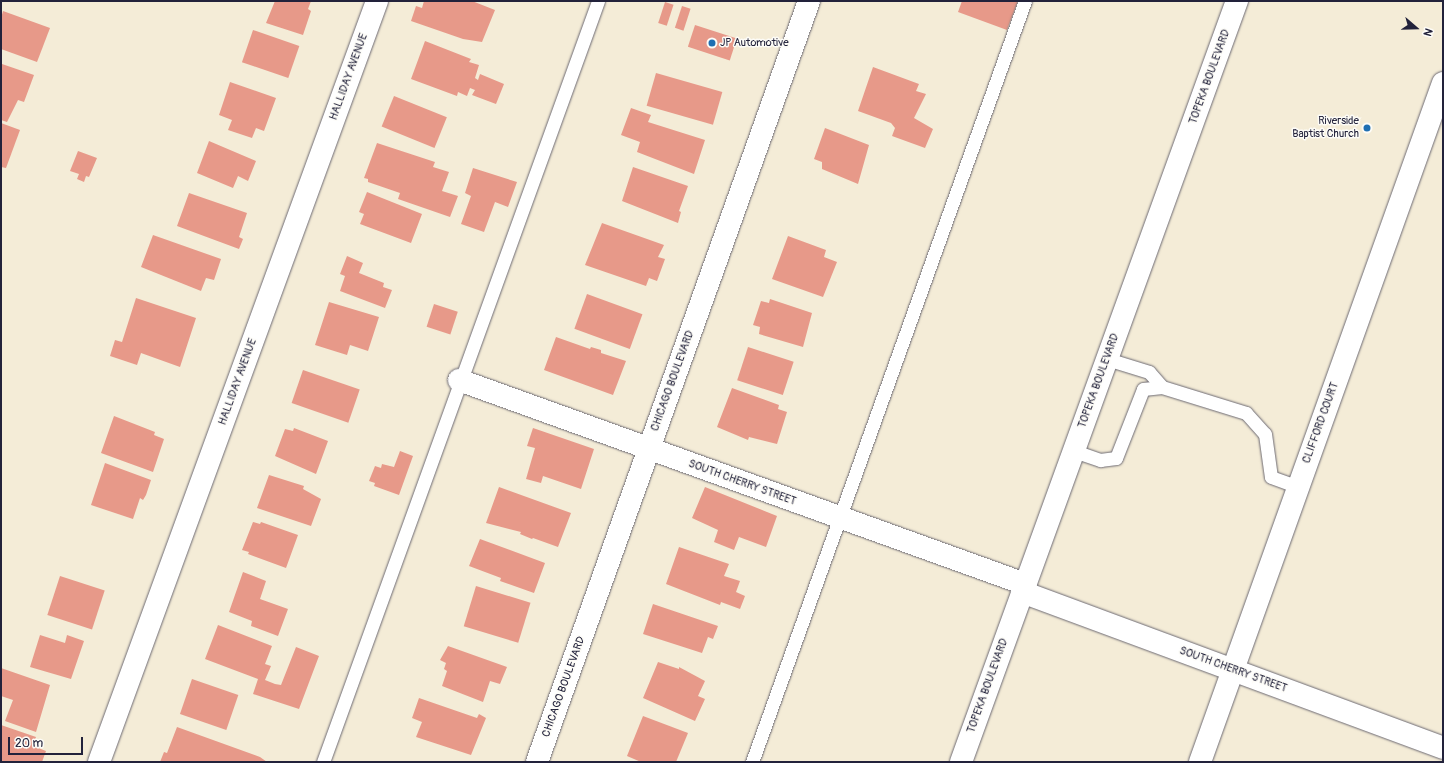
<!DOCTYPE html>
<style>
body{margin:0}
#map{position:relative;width:1444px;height:763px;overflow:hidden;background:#f4ecd7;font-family:Pangolin,sans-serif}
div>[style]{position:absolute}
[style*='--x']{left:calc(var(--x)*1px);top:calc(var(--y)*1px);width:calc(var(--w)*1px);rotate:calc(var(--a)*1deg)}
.building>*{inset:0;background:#e79989;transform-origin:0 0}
.roads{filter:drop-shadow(0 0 1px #6c6972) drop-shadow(0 0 1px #6c6972)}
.lane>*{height:13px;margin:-6.5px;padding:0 6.5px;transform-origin:6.5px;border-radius:6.5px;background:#fff}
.street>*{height:22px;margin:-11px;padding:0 11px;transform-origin:11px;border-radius:11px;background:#fff}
.dots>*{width:11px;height:11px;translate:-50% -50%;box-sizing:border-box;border:2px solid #fdfcf7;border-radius:50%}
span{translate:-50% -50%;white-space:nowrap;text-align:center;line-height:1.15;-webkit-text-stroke:3px #fdfcf7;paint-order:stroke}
.poi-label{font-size:11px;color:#22223b}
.left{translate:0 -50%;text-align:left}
.right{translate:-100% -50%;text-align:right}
.street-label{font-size:11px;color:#22223b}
.frame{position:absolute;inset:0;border:2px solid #22223b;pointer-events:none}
.north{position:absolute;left:1396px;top:8px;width:40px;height:40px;-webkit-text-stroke:3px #fdfcf7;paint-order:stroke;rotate:110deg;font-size:11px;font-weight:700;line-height:16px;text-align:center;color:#22223b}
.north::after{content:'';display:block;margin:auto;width:14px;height:18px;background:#22223b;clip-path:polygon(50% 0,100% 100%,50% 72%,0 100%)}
.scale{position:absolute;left:8px;top:737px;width:75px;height:18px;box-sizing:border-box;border:2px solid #22223b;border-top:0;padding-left:5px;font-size:12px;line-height:14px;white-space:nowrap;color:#22223b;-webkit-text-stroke:3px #fdfcf7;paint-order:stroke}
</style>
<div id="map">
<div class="building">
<i style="clip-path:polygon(275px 1px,311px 1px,308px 9px,311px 11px,303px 35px,266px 23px)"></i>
<i style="clip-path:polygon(424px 1px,472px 1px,495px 10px,482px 42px,463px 39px,411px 21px,416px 6px,422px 8px)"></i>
<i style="clip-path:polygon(962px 1px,1018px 1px,1007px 30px,958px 12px)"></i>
<i style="left:665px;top:2px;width:9px;height:22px;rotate:18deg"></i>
<i style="left:682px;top:6px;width:9px;height:23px;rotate:18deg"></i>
<i style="clip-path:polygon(3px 11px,50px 28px,37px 62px,1px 49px,1px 18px)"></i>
<i style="left:695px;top:25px;width:44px;height:23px;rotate:18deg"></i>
<i style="left:253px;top:30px;width:49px;height:34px;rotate:19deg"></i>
<i style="clip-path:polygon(425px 41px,471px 59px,469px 62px,479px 65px,475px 78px,478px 80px,480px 74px,504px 84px,496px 104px,472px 95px,475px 90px,470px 88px,467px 96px,458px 92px,457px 96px,411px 79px)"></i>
<i style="clip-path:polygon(2px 64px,34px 75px,24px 102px,18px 100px,7px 122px,1px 120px)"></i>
<i style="clip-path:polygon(873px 67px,919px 84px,916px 91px,926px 94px,914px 118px,933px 129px,925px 148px,892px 136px,895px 128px,891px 123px,858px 111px)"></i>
<i style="left:656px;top:73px;width:69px;height:34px;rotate:16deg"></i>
<i style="clip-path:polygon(230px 82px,276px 98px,264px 131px,256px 128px,252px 138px,228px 130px,232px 120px,219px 115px)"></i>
<i style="left:394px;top:96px;width:57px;height:33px;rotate:22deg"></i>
<i style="clip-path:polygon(631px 108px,651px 115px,648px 122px,705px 140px,694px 174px,637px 152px,640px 142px,621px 135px)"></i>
<i style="clip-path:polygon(1px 123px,20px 130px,6px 168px,1px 167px)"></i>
<i style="clip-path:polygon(825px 128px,869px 145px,858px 184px,822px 169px,822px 162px,814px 159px)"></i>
<i style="clip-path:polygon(209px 141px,256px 161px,248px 181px,238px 176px,233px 188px,197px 173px)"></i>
<i style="clip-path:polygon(377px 143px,435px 162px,433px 167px,449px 172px,442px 191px,458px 196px,450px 217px,398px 199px,400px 193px,368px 182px,368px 179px,364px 178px)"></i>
<i style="clip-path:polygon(78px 151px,97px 158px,89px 177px,86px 176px,84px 182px,77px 179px,79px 174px,70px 171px)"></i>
<i style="clip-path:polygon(633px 167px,688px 186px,679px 211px,681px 212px,678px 223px,622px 201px)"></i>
<i style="clip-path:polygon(473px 168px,517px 182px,508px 207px,495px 202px,484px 232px,461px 224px,471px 196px,465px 193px)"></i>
<i style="clip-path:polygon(367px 192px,422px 214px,411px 243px,360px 224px,364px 214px,359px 212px)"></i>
<i style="clip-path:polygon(189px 193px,247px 213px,239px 237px,243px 239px,239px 249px,177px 226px)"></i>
<i style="clip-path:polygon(602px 223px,664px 245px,658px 257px,665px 259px,657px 281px,649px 278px,646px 286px,585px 265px)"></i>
<i style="clip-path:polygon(153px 235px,221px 259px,214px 280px,206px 278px,201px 291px,141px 267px)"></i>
<i style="clip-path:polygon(788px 236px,826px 250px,824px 257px,837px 262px,823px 297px,772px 279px)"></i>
<i style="clip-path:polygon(347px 256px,363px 263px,359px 273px,384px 283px,383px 287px,392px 290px,385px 308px,340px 291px,345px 276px,340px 274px)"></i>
<i style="left:587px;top:294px;width:59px;height:37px;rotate:20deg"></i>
<i style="clip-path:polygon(136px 298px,196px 318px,180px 367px,141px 353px,137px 365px,110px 356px,115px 340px,122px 342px)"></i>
<i style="clip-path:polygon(770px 299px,812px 313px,803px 347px,759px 334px,760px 327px,753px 325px,761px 301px,769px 303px)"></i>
<i style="clip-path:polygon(329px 302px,379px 317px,368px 351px,350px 345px,347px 355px,315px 345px)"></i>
<i style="left:434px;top:304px;width:25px;height:24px;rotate:18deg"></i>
<i style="clip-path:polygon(556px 337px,590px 349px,591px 347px,601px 350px,601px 353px,626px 361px,613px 395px,544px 370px)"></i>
<i style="left:748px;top:347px;width:48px;height:35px;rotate:18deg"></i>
<i style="left:303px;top:370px;width:60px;height:35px;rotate:19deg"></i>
<i style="clip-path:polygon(732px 388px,779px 405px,778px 409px,787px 412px,777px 444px,749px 437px,748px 440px,717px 427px)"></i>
<i style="clip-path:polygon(114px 416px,155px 432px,154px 435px,164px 439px,153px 472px,101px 453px)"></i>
<i style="clip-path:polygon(294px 428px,328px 441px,316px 474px,275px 456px,285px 429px,293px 431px)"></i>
<i style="clip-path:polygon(533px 428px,594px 449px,581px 489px,543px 476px,541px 483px,526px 479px,535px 448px,527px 446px)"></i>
<i style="clip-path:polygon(400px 451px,413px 456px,399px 495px,374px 486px,375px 483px,369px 481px,375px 466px,381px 468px,382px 464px,394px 467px)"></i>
<i style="clip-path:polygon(105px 463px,151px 480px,146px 495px,143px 500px,140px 498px,133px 519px,91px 505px)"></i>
<i style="clip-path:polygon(269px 475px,304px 486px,303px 489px,321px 499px,311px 526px,257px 508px)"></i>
<i style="clip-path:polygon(499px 487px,571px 513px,558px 547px,533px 538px,532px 539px,520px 534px,521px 532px,486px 523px)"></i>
<i style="clip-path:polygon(705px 487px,777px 516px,766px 547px,739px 537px,734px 550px,714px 542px,718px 530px,692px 518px)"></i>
<i style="clip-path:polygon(253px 522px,260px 524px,261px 522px,298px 535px,286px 568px,248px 554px,249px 552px,242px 550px)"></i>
<i style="clip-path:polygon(480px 539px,545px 563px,534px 593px,500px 581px,501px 578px,469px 566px)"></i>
<i style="clip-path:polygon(679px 547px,729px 564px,724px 576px,740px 581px,736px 592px,745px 596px,740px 609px,721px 602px,720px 605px,666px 584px)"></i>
<i style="clip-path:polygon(243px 572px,266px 581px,260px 599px,288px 609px,278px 636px,251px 626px,252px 621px,229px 612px)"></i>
<i style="left:60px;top:576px;width:47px;height:41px;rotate:18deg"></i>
<i style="left:476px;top:586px;width:57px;height:42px;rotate:17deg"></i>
<i style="clip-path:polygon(653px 604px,718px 626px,713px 639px,708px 637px,702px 653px,643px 634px)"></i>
<i style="clip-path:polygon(218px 625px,272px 646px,265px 664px,271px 666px,265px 680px,275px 684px,281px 685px,296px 647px,319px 656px,299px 709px,253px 694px,258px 679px,205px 659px)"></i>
<i style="clip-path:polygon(40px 635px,65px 643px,67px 635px,84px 641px,71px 679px,30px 667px)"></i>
<i style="clip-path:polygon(448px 646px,507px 667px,500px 684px,490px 681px,483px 702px,442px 686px,447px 671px,444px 669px,446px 663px,440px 660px)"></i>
<i style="clip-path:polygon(658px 662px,679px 669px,679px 667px,705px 681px,698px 696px,705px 699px,695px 721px,643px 698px)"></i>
<i style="clip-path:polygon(1px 668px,50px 685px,36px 732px,5px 721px,13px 700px,1px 696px)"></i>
<i style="left:192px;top:679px;width:49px;height:37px;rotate:19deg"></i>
<i style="clip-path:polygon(419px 698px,477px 718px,479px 714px,486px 718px,471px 755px,416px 737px,422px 722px,412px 718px)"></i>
<i style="clip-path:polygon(643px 716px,688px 733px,676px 762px,641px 762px,627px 756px)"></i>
<i style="clip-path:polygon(1px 725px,36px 737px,33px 746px,46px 751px,42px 762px,1px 762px)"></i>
<i style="clip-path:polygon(177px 727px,260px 757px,267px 762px,160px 762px,164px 752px,167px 753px)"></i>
</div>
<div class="roads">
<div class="lane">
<i style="--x:1107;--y:359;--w:44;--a:17.2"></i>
<i style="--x:1149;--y:372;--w:20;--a:49"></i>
<i style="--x:1074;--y:451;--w:28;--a:19"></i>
<i style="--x:1100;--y:460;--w:16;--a:-7"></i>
<i style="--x:1116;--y:458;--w:74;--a:-68.6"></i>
<i style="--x:1143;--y:389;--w:19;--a:-6"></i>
<i style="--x:1162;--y:387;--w:88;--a:17.2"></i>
<i style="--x:1246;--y:413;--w:28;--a:48"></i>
<i style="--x:1265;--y:434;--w:43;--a:82.1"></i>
<i style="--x:1271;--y:477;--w:29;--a:20"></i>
<i style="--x:323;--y:762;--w:809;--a:-70.13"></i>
<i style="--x:752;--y:762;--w:808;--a:-70.27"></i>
</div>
<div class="street">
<i style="--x:459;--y:380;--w:602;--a:19.82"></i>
<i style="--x:1022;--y:592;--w:449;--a:20.3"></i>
<i style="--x:99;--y:762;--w:810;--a:-69.93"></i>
<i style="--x:537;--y:762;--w:808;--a:-70.33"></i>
<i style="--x:961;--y:762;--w:810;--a:-70.07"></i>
<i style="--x:1200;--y:762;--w:721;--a:-70.31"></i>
</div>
</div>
<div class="dots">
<i style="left:712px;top:43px;background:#1f6fb2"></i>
<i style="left:1367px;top:128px;background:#1f6fb2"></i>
</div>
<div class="poi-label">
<span class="left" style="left:720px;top:43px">JP Automotive</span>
<span class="right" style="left:1359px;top:128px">Riverside<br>Baptist Church</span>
</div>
<div class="street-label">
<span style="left:349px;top:77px;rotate:-70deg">HALLIDAY AVENUE</span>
<span style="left:1210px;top:77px;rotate:-70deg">TOPEKA BOULEVARD</span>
<span style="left:673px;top:381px;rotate:-70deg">CHICAGO BOULEVARD</span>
<span style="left:1099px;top:381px;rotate:-70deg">TOPEKA BOULEVARD</span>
<span style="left:238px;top:382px;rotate:-70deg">HALLIDAY AVENUE</span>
<span style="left:1321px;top:423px;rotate:-70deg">CLIFFORD COURT</span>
<span style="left:742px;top:483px;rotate:20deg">SOUTH CHERRY STREET</span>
<span style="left:1233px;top:670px;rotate:20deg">SOUTH CHERRY STREET</span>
<span style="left:988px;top:686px;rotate:-70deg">TOPEKA BOULEVARD</span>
<span style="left:564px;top:687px;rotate:-70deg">CHICAGO BOULEVARD</span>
</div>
<div class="frame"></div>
<div class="north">N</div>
<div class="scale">20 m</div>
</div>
